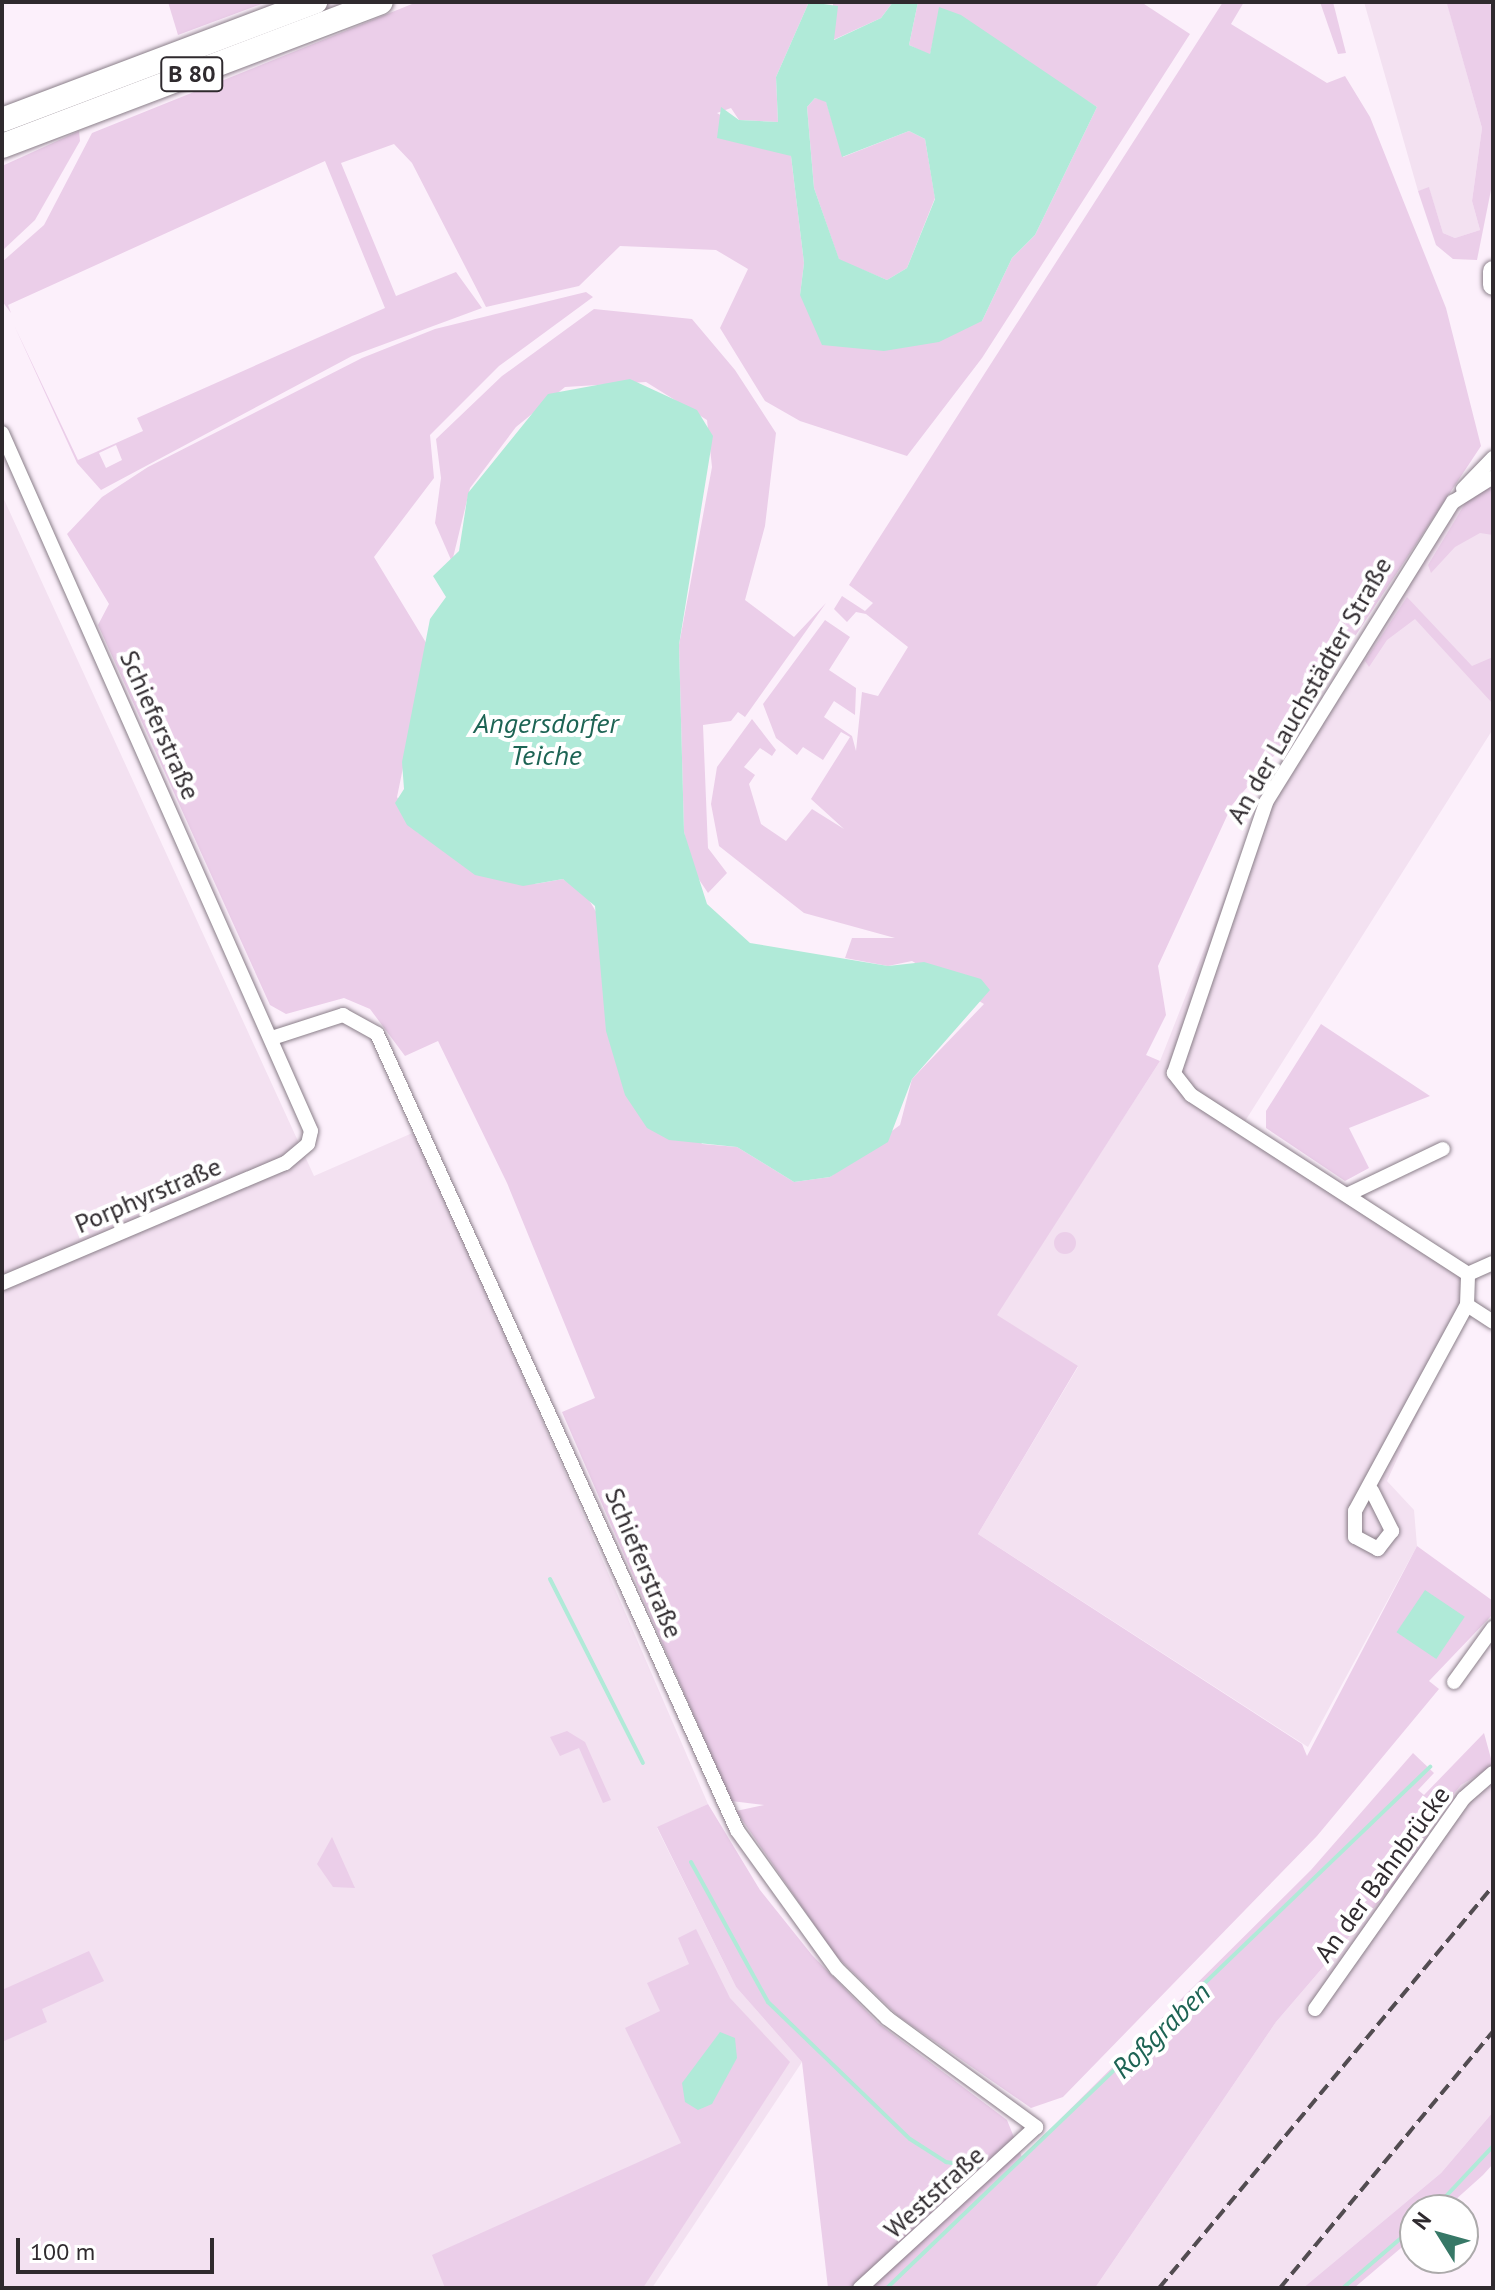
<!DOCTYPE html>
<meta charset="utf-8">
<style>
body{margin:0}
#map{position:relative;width:1495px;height:2290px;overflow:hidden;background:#fcf0fb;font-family:"PT Sans",sans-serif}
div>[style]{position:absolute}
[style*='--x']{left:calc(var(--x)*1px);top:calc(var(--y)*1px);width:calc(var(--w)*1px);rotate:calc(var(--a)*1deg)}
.built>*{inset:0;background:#f3e1f1}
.green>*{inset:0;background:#ebcee9}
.round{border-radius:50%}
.water>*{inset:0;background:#b0ead8;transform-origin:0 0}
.stream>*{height:4px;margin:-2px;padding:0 2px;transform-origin:2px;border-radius:2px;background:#b0ead8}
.roads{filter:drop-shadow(0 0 2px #8a7f89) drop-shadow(0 0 2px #8a7f89)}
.minor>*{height:14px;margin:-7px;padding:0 7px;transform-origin:7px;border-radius:7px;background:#fff}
.secondary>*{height:20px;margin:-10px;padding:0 10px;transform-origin:10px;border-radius:10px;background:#fff}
.trunk>*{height:24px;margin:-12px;padding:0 12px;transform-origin:12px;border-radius:12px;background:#fff}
.rail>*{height:4px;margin-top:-2px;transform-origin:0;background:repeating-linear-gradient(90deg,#524c51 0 12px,transparent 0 18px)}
span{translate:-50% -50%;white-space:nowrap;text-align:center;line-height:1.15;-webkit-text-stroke:8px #fff;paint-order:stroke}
.shield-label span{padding:2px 6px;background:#fff;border:2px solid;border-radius:6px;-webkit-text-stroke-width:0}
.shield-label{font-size:24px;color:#2f2a2e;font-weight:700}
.street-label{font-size:26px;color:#2f2a2e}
.water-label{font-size:28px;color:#1d6454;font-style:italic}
.frame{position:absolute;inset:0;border:4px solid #2f2a2e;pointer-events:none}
.north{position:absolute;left:1399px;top:2194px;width:80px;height:80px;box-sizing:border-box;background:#fff;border:2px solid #acaaab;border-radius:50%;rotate:307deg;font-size:22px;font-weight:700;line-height:32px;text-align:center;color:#2f2a2e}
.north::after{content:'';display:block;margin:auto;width:28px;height:36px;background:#377867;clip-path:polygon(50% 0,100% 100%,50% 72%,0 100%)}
.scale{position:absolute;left:16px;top:2238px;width:198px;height:36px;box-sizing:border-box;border:4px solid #2f2a2e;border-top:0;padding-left:10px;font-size:24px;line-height:28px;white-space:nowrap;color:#2f2a2e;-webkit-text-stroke:6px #fff;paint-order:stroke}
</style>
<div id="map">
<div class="built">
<i style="clip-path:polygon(1364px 2px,1447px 3px,1482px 128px,1472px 201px,1480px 230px,1455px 238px,1443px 233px,1429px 188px,1418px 191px)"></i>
<i style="clip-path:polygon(1493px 467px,1493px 729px,1242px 1126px,1468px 1274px,1467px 1305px,1387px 1481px,1414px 1510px,1417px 1546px,1308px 1747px,978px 1534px,1078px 1367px,996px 1315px,1160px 1061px,1249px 836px,1405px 573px)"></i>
<i style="clip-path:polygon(2px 495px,314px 1176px,417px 1131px,708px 1804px,657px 1828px,736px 1987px,802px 2062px,652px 2288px,2px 2288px)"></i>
<i style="clip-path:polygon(1493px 1766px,1493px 2112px,1441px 2173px,1303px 2288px,1095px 2288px,1276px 2022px,1415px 1860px,1435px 1817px,1461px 1785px)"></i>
</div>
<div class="green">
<i style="clip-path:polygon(168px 2px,267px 2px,178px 35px)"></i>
<i style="clip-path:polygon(evenodd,417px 2px,809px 2px,776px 77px,778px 122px,739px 120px,731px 108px,717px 113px,791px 156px,804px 263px,800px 295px,982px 321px,1012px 258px,1035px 235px,1097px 107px,940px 8px,930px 55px,909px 45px,918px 2px,1141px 2px,1190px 34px,982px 358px,907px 456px,800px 421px,765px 401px,720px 328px,748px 269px,716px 250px,620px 246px,579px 286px,486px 307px,412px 163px,394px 144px,341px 163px,396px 296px,456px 272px,482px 308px,352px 356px,101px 490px,77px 463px,14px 325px,78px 460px,143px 431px,137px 418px,385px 308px,325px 161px,8px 305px,11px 313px,2px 301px,2px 262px,44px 225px,92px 133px,417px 2px,116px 445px,122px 460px,106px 468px,99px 453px,116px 445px)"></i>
<i style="clip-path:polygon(833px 2px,893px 2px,881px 18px,833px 40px)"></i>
<i style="clip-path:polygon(1223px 2px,1244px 2px,1231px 24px,1327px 83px,1345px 76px,1370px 117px,1446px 308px,1481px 446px,1283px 745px,1232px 805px,1158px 966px,1166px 1015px,1146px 1055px,1160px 1061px,997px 1315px,1078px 1366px,978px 1534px,1302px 1744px,1307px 1756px,1417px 1546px,1493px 1601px,1493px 1614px,1429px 1681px,1439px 1689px,1317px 1836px,1063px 2097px,1031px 2108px,898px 2016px,835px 1955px,736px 1811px,764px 1805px,731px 1801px,562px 1412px,595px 1398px,507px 1183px,438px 1041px,405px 1056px,370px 1009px,344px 998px,286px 1014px,270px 1005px,98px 625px,109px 604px,67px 534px,102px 497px,148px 467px,362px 358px,435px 329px,586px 292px,593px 297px,499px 366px,430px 435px,434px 478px,374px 557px,428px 646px,397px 797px,417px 832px,460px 862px,535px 884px,563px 879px,586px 895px,601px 920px,602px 967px,702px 1144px,737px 1147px,794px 1182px,830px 1177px,900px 1125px,912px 1079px,984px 1004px,912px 961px,888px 966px,845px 958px,852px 938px,895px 938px,804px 913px,719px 846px,711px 804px,717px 767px,752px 719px,776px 750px,772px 756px,760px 748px,744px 767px,755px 775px,749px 784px,761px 824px,786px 841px,812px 809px,844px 829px,811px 799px,850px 737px,841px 732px,823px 760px,803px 747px,797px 755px,776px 738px,763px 704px,825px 620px,850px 637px,829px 670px,856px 688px,855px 715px,834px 701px,824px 717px,852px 736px,856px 751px,862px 692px,878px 696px,908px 647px,866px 614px,856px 612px,847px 622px,834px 609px,842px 596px,865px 611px,873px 603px,849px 585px)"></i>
<i style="clip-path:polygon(1320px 2px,1333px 2px,1346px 53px,1338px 54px)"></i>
<i style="clip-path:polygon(1439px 2px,1489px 2px,1493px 10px,1493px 180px,1477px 260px,1453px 259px,1436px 245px,1418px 191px,1429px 187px,1443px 233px,1455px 238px,1480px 230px,1472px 201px,1482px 128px,1447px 4px)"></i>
<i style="clip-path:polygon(815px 98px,826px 101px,843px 157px,909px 131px,925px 139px,935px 198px,907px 268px,887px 280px,839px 260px,814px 188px,807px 107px)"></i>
<i style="clip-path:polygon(79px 131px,80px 141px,35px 220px,2px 251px,2px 166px)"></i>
<i style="clip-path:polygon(594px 309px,692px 319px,735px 370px,776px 433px,765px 526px,745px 600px,794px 637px,826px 603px,745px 717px,738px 712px,731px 721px,703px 725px,708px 848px,727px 873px,708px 893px,692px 869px,684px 832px,679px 645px,712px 467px,707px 420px,646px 382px,565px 387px,516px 427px,470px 488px,452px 562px,435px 523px,441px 478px,436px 439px,502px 376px)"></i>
<i style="clip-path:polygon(1493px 485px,1493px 535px,1480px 533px,1455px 547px,1431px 573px,1428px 565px,1469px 497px)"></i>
<i style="clip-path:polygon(1407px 597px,1472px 666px,1493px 657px,1493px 704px,1415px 619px,1387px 640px,1369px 667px,1365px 661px)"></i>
<i style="clip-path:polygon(1321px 1024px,1430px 1096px,1349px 1128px,1369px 1168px,1345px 1181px,1266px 1128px,1266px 1111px)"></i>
<i class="round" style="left:1054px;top:1232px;width:22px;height:22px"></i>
<i style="clip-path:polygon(567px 1731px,585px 1742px,611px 1800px,603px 1803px,579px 1748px,560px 1756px,550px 1737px)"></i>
<i style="clip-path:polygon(1484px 1733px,1493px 1766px,1461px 1785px,1435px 1817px,1415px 1860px,1276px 2022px,1095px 2288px,828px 2288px,802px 2062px,736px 1987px,657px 1827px,708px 1804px,760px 1890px,812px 1955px,878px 2023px,1007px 2120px,1022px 2157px,1311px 1870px,1413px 1753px,1434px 1773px,1418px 1790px,1424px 1795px)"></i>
<i style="clip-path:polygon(332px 1837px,355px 1888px,333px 1887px,317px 1864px)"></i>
<i style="clip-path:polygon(696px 1929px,730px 1998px,790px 2062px,643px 2288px,445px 2288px,432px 2255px,681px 2143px,625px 2028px,660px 2011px,647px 1983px,689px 1964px,678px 1938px)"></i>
<i style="clip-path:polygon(89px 1951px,104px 1981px,42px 2009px,47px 2022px,2px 2042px,2px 1990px)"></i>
<i style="clip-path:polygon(1493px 2112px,1493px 2164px,1483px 2175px,1444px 2210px,1415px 2210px,1415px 2236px,1354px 2288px,1303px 2288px,1441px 2173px)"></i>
</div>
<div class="water">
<i style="clip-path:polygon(evenodd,809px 2px,838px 6px,834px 40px,881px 18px,893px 2px,918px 2px,909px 45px,930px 54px,939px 7px,961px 15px,1097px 107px,1035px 235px,1012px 258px,982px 321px,939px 342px,884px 351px,822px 345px,800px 295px,804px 263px,791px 156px,717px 138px,721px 107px,739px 120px,778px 122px,776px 77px,809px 2px,815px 98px,826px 102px,842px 157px,909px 131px,925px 139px,935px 199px,907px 268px,887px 280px,839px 259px,814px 188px,807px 107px,815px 98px)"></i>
<i style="clip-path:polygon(630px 379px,697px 410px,713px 436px,679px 645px,684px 832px,707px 904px,750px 943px,888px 966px,924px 962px,981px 979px,990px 990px,912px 1079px,888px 1142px,830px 1177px,794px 1182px,737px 1147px,669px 1140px,647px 1128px,625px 1095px,606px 1031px,595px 906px,563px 879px,523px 886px,475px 875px,407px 825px,395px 803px,404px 789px,402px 762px,430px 619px,446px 597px,433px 576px,459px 551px,468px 493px,548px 394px)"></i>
<i style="left:1425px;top:1590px;width:48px;height:51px;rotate:34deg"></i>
<i style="clip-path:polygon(720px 2032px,735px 2038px,737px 2058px,712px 2104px,698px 2110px,685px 2102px,682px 2083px)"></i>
</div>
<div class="stream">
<i style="--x:550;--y:1579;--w:206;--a:63.2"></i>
<i style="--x:691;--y:1862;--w:160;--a:61.2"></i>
<i style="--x:768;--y:2002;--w:197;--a:44"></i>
<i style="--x:910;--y:2139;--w:43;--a:32.6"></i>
<i style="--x:946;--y:2162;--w:32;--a:9"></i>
<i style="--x:1433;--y:2210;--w:88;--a:-46.8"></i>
<i style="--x:887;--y:2288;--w:753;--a:-43.82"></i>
<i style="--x:1343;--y:2288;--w:95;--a:-40.7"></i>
</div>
<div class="roads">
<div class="minor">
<i style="--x:2;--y:433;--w:763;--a:66.12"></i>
<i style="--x:311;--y:1131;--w:13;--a:103"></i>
<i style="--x:308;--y:1144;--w:30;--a:140"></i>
<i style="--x:285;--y:1163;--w:307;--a:157"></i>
<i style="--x:1463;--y:489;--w:43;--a:-45.9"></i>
<i style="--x:272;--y:1038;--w:75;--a:-17.9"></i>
<i style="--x:343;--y:1015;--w:39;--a:29"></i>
<i style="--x:377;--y:1034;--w:874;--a:65.66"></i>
<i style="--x:737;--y:1830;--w:171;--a:54.3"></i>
<i style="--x:837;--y:1969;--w:70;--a:44.4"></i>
<i style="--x:887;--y:2018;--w:185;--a:36.2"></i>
<i style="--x:1036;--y:2127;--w:239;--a:137.5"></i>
<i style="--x:1349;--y:1194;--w:104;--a:-25.6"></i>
<i style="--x:1468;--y:1274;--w:27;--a:-24"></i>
<i style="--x:1467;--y:1305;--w:31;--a:33"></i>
<i style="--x:1372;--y:1491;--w:45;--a:63.4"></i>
<i style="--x:1392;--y:1531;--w:23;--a:128"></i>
<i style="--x:1378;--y:1549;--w:26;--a:-152"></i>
<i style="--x:1355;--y:1537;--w:26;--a:-90"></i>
<i style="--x:1355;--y:1511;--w:234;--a:-61.5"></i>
<i style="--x:1467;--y:1305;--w:31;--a:-88"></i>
<i style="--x:1468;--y:1274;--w:330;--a:-147.1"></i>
<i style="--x:1191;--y:1095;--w:28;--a:-128"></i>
<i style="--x:1174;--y:1073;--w:286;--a:-71.2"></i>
<i style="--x:1266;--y:802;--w:354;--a:-58.1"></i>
<i style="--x:1453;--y:502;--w:47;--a:-32"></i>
<i style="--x:1454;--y:1682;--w:67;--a:-54.2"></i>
<i style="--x:1315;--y:2009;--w:258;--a:-54.8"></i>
<i style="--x:1464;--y:1798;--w:38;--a:-41"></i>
</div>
<div class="secondary">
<i style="--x:1493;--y:271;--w:14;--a:90"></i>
</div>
<div class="trunk">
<i style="--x:2;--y:120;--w:335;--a:-20.7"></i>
<i style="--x:2;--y:146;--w:405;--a:-20.8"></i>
</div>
</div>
<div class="rail">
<i style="--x:1159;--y:2288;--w:523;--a:-50.28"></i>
<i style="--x:1280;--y:2288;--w:334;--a:-50.3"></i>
</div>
<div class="shield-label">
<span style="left:192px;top:74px">B 80</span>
</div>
<div class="street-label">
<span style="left:1309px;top:690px;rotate:-60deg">An der Lauchstädter Straße</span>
<span style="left:160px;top:725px;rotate:66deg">Schieferstraße</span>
<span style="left:148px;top:1195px;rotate:-23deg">Porphyrstraße</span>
<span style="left:644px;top:1563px;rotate:67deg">Schieferstraße</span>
<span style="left:1382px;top:1874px;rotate:-54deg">An der Bahnbrücke</span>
<span style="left:934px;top:2192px;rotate:-42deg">Weststraße</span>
</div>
<div class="water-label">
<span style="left:546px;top:739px">Angersdorfer<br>Teiche</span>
<span style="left:1161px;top:2030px;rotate:-44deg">Roßgraben</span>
</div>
<div class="frame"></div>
<div class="north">N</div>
<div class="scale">100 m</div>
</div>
